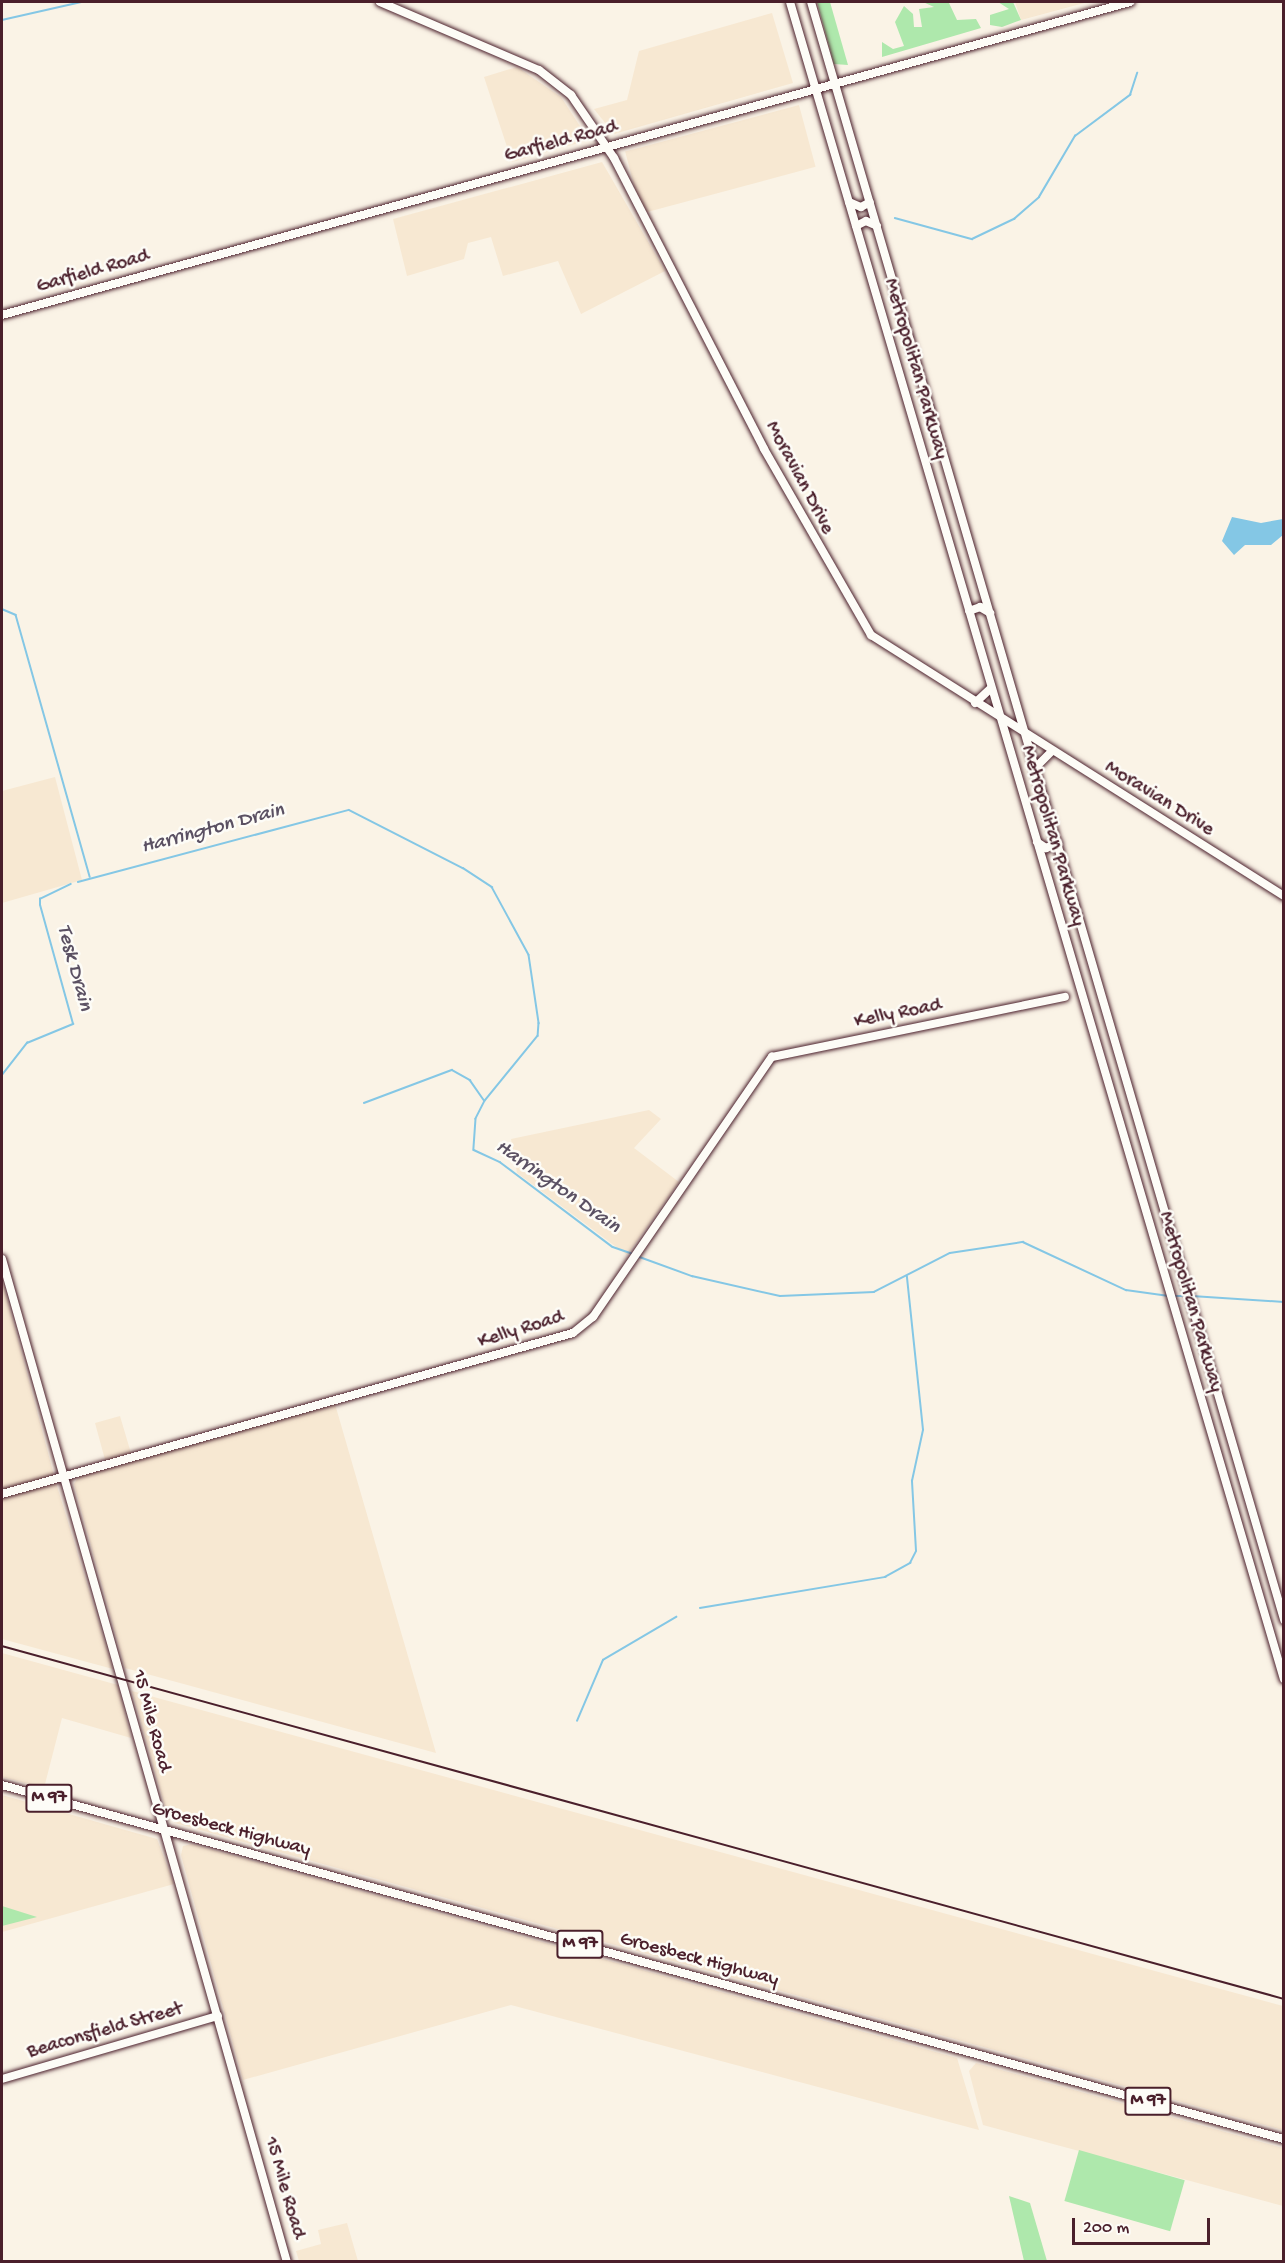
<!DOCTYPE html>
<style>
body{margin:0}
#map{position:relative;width:1285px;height:2263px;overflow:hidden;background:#faf3e6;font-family:"Gochi Hand",sans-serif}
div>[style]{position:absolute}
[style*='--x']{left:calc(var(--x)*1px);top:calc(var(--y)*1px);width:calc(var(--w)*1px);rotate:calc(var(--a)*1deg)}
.built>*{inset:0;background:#f7e8d2;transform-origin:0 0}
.green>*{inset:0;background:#aee8ac;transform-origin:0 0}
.water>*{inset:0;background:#84c7e5}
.stream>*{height:1.5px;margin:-0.75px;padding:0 0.75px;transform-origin:0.75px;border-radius:0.75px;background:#84c7e5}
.roads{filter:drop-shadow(0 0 2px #4a1f2b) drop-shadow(0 0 2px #4a1f2b)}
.secondary>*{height:8px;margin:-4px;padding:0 4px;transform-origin:4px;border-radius:4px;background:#fdfcf7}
.primary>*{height:8px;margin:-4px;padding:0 4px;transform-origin:4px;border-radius:4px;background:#fdfcf7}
.rail>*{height:1.5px;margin:-0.75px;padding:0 0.75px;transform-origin:0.75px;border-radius:0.75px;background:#4a1f2b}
span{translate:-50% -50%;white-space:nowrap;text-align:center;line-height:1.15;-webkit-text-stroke:5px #fdfcf7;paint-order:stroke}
.shield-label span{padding:2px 4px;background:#fdfcf7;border:2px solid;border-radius:4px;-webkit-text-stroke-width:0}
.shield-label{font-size:18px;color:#4a1f2b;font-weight:700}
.street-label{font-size:20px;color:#4a1f2b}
.water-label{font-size:21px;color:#5b5163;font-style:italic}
.frame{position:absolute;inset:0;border:3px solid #4a1f2b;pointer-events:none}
.scale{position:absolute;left:1072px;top:2218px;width:138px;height:27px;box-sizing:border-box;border:3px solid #4a1f2b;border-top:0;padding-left:8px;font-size:18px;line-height:21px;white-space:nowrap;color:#4a1f2b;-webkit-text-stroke:4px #fdfcf7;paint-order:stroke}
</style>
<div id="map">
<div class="built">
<i style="clip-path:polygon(1015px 2px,1088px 2px,1021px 20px)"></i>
<i style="clip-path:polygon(772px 13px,793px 83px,614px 134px,594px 109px,627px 100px,639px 51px)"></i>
<i style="clip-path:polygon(517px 67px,561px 97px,589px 140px,512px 162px,484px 77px)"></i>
<i style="left:799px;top:105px;width:64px;height:180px;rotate:75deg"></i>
<i style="clip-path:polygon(602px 162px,665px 271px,581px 314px,558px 261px,503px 276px,491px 237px,468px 243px,464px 259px,407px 276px,393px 219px)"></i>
<i style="clip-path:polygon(55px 777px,82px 880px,2px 903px,2px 791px)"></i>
<i style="clip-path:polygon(649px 1110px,661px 1119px,634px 1148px,679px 1182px,627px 1255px,517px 1173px,511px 1139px)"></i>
<i style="clip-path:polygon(2px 1279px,56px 1483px,113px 1669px,2px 1639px)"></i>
<i style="clip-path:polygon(335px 1404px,436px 1753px,125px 1668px,74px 1484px,79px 1476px,107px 1467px,95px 1423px,120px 1416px,133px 1460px)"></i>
<i style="clip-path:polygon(2px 1653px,118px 1685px,131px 1738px,62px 1718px,44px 1788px,2px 1777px)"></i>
<i style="clip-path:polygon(132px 1691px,1283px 2006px,1283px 2130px,175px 1823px,167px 1814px)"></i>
<i style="clip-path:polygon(2px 1795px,157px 1839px,174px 1884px,2px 1932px)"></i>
<i style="clip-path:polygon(192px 1844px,957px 2058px,979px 2130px,511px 2005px,243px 2080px,181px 1855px,183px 1846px)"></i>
<i style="clip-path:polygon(976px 2063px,1283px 2148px,1283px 2206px,983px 2125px,969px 2071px)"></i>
<i style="clip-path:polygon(347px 2223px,358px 2261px,299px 2261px,296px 2251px,321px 2244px,318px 2230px)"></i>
</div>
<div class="green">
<i style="clip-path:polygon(817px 2px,830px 2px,848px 65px,834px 64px)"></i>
<i style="clip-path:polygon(923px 2px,949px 3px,957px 20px,976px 19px,981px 28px,882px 57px,882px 42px,893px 49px,904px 46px,895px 22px,904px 6px,913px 14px,914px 27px,922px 27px,919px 9px,934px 7px)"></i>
<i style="clip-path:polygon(998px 2px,1013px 2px,1021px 20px,1002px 27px,990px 25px,990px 15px,1009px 9px)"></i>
<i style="clip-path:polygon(2px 1906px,37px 1917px,2px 1926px)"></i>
<i style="left:1079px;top:2150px;width:110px;height:53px;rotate:16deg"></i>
<i style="clip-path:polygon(1009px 2196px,1030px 2203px,1047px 2261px,1024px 2261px)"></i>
</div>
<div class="water">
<i style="clip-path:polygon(1232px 517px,1261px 523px,1283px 519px,1283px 535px,1271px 545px,1245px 545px,1234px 555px,1222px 541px)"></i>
</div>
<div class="stream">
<i style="--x:2;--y:20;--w:81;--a:-12.8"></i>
<i style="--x:895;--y:218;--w:80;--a:15.3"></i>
<i style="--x:972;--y:239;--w:47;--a:-25.5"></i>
<i style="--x:1014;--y:219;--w:33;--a:-41"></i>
<i style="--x:1039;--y:197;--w:71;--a:-59.5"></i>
<i style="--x:1075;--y:136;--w:69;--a:-36.7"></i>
<i style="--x:1130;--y:95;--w:23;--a:-72"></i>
<i style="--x:2;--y:609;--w:15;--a:23"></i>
<i style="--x:16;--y:615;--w:272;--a:74.2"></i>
<i style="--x:78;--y:882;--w:280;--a:-14.9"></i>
<i style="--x:349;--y:810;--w:128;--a:27"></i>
<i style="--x:463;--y:868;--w:35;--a:33"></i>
<i style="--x:492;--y:887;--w:77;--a:61.4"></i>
<i style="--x:529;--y:955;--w:69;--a:81.6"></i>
<i style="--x:539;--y:1023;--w:13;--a:94"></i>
<i style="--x:538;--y:1036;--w:84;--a:129.2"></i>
<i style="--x:485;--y:1101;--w:20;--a:117"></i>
<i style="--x:476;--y:1119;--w:31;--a:94"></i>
<i style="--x:474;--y:1150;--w:29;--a:25"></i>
<i style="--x:500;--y:1162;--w:141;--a:37"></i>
<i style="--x:613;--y:1247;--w:21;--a:19"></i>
<i style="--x:2;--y:1075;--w:41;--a:-52"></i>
<i style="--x:27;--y:1043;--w:50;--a:-22.4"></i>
<i style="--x:73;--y:1024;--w:123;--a:-105.5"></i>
<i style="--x:40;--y:905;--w:6;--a:-90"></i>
<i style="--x:40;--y:899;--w:34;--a:-26"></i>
<i style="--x:364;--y:1103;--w:94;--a:-20.6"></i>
<i style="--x:452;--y:1070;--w:21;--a:29"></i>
<i style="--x:470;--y:1080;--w:24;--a:55"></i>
<i style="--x:637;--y:1256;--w:59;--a:20"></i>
<i style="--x:692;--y:1276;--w:90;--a:12.8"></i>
<i style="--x:780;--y:1296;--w:94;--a:-2.4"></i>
<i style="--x:874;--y:1292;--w:85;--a:-27.2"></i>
<i style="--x:950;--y:1253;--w:74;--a:-8.6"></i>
<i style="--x:1023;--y:1242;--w:114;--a:25"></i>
<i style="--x:1126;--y:1290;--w:43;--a:7.9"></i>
<i style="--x:1174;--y:1296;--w:13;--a:0"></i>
<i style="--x:1192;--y:1296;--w:92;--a:3.7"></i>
<i style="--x:700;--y:1608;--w:188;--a:-9.5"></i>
<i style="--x:885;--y:1577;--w:29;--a:-29"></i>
<i style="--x:910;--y:1563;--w:13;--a:-63"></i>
<i style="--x:916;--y:1551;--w:70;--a:-93.3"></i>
<i style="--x:912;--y:1481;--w:52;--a:-77.8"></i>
<i style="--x:923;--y:1430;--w:154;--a:-96"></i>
<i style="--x:577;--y:1721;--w:66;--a:-66.9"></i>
<i style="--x:603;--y:1660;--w:85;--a:-30.5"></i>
</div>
<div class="roads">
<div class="secondary">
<i style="--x:380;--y:2;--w:173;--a:23.2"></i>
<i style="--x:539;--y:70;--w:41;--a:38"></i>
<i style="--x:571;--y:95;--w:76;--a:55.7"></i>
<i style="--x:614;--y:158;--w:327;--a:62.7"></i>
<i style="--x:764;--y:449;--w:215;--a:60.1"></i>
<i style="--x:871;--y:635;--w:489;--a:32.3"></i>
<i style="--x:2;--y:315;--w:1171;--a:-15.51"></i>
<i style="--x:2;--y:1259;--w:1043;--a:74.14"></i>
<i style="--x:2;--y:1494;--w:593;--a:-15.75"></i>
<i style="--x:573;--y:1333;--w:26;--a:-39"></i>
<i style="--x:593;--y:1317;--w:316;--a:-55.5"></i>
<i style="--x:772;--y:1057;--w:299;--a:-11.6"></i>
<i style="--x:2;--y:2079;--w:225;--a:-16.3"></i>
</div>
<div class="primary">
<i style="--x:790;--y:2;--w:1748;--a:73.59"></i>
<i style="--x:811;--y:2;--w:1686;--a:73.7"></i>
<i style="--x:849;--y:202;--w:13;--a:23"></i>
<i style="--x:861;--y:207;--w:10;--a:-29"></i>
<i style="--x:856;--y:226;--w:11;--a:-27"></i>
<i style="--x:866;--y:221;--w:12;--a:24"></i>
<i style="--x:969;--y:611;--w:12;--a:-20"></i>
<i style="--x:980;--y:607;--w:12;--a:31"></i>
<i style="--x:975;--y:703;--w:22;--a:-43"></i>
<i style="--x:1036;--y:767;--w:23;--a:-45"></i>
<i style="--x:1037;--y:842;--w:11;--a:34"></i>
<i style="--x:1046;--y:848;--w:13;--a:-23"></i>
<i style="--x:2;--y:1785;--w:1330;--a:15.44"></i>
</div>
</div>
<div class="rail">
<i style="--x:2;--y:1646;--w:1330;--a:15.39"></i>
</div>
<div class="shield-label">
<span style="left:49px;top:1798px">M 97</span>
<span style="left:580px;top:1944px">M 97</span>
<span style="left:1148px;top:2101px">M 97</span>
</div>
<div class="street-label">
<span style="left:561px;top:142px;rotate:-15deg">Garfield Road</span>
<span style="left:93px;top:272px;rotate:-16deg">Garfield Road</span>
<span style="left:915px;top:369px;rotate:74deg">Metropolitan Parkway</span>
<span style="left:799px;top:478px;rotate:62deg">Moravian Drive</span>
<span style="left:1159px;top:799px;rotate:32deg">Moravian Drive</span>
<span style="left:1052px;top:836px;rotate:74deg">Metropolitan Parkway</span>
<span style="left:898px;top:1014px;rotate:-11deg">Kelly Road</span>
<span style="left:1190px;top:1302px;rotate:74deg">Metropolitan Parkway</span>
<span style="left:521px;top:1330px;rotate:-17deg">Kelly Road</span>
<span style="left:151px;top:1721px;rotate:75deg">15 Mile Road</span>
<span style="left:231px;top:1830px;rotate:15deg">Groesbeck Highway</span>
<span style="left:699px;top:1960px;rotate:15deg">Groesbeck Highway</span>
<span style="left:105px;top:2031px;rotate:-16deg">Beaconsfield Street</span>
<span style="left:284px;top:2188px;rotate:74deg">15 Mile Road</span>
</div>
<div class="water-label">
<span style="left:213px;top:830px;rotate:-15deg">Harrington Drain</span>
<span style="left:73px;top:968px;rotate:75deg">Tesk Drain</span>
<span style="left:557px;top:1188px;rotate:35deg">Harrington Drain</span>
</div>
<div class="frame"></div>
<div class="scale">200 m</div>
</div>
